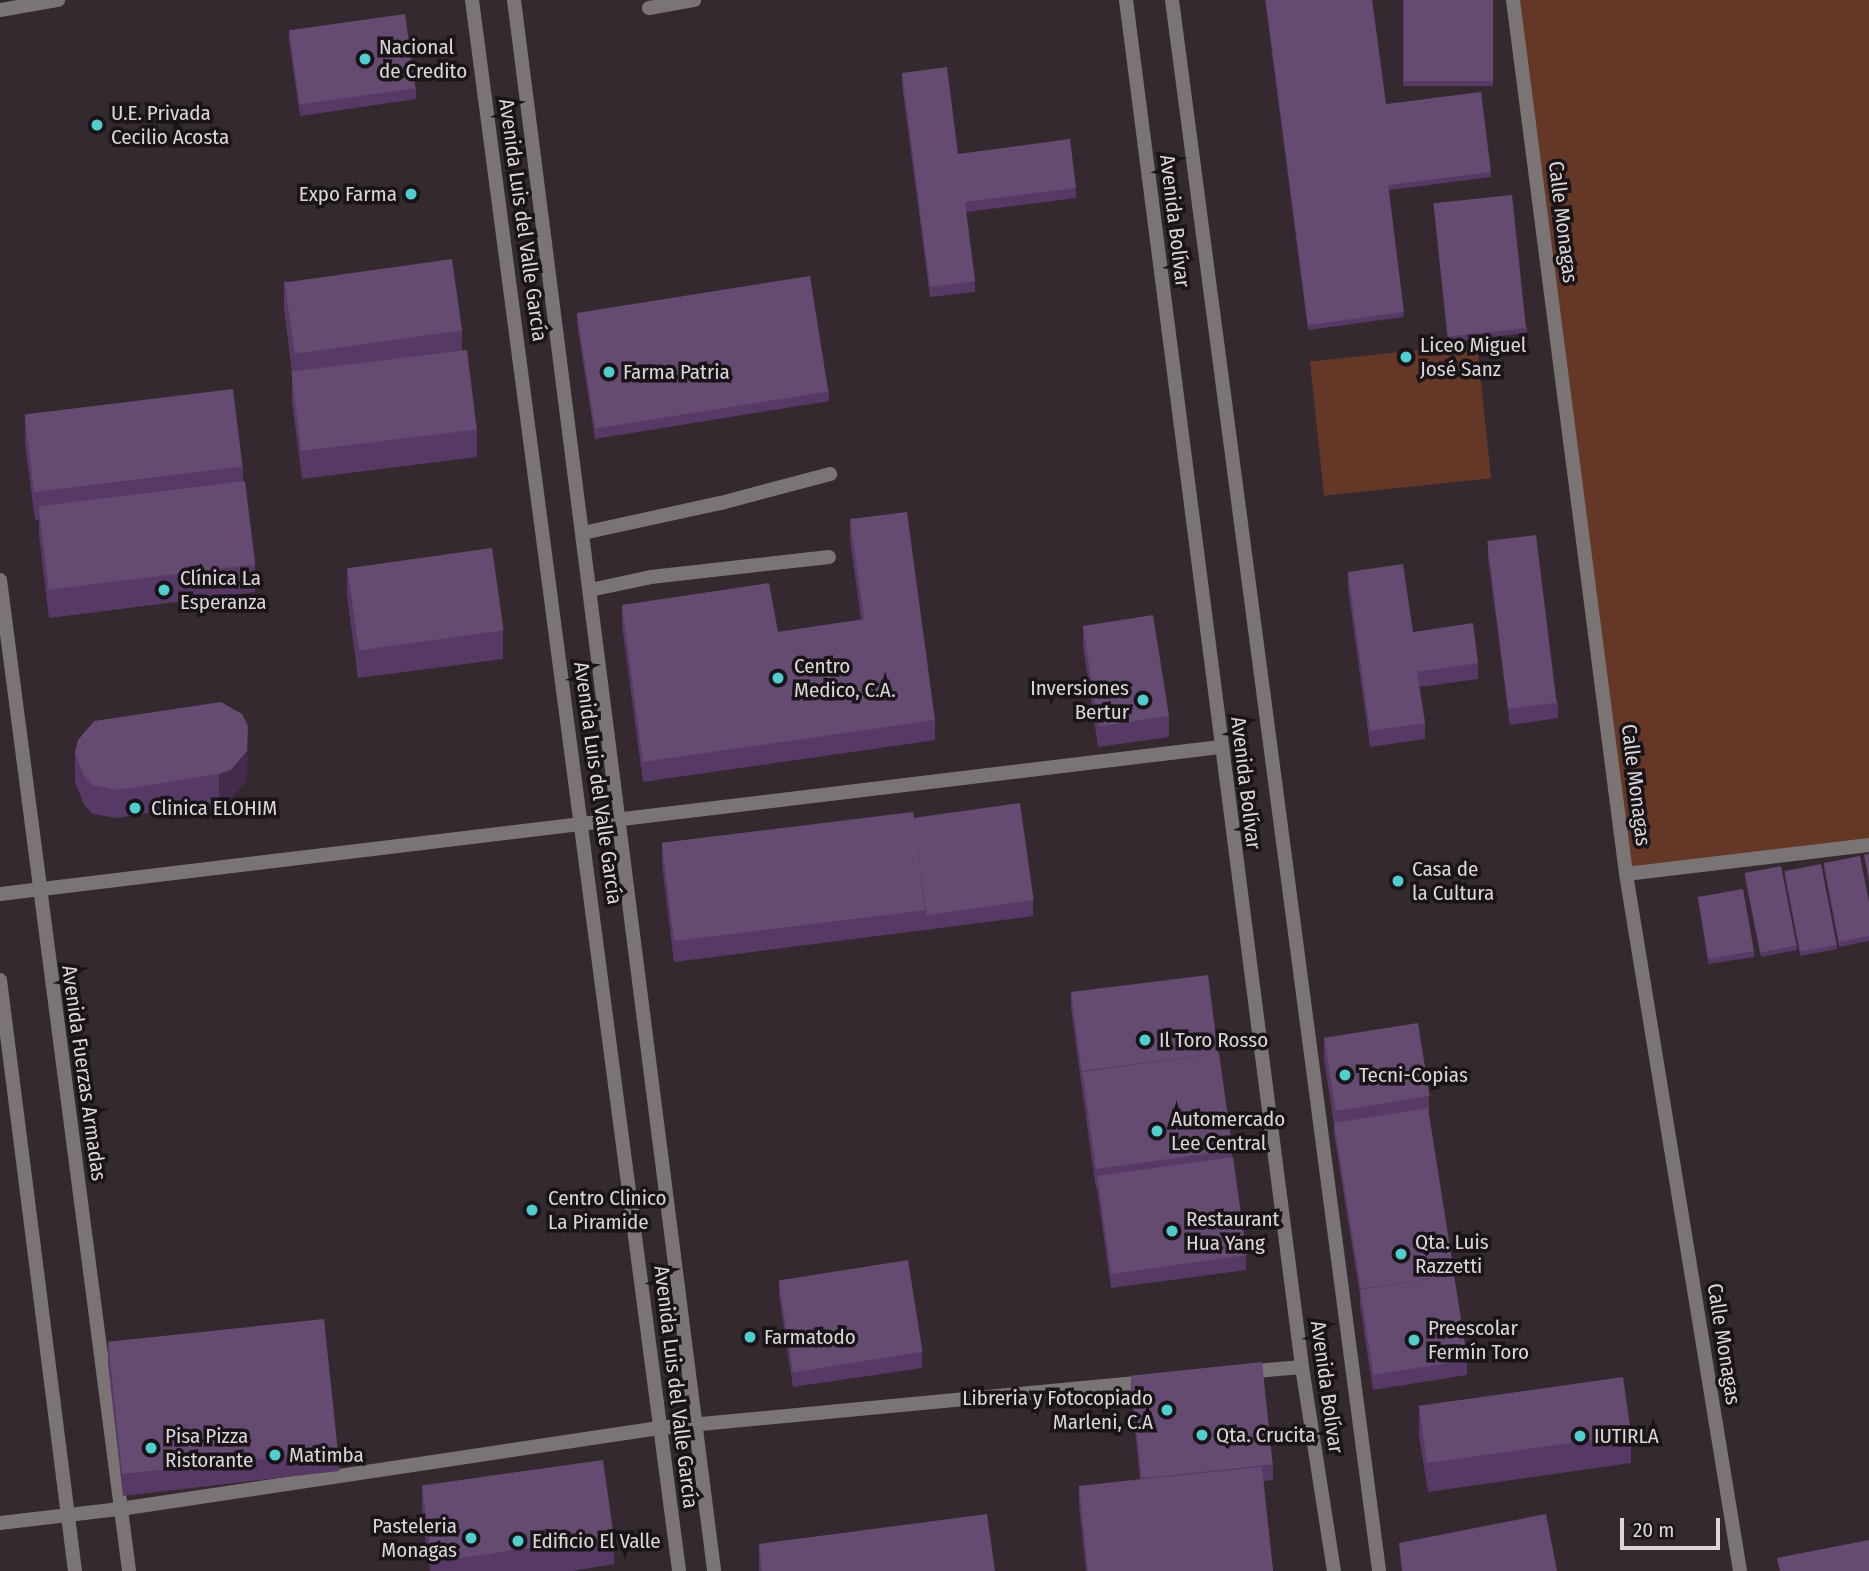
<!DOCTYPE html>
<meta charset="utf-8">
<style>
body{margin:0}
#map{position:relative;width:1869px;height:1571px;overflow:hidden;background:#352930;font-family:"Fira Sans Condensed",sans-serif}
div>[style]{position:absolute}
[style*='--x']{left:calc(var(--x)*1px);top:calc(var(--y)*1px);width:calc(var(--w)*1px);rotate:calc(var(--a)*1deg)}
.green>*{inset:0;background:#643726;transform-origin:0 0}
.service>*{height:14px;margin:-7px;padding:0 7px;transform-origin:7px;border-radius:7px;background:#7b7475}
.minor>*{height:14px;margin:-7px;padding:0 7px;transform-origin:7px;border-radius:7px;background:#7b7475}
.tertiary>*{height:14px;margin:-7px;padding:0 7px;transform-origin:7px;border-radius:7px;background:#7b7475}
.wall>*{inset:0;background:#573965;transform-origin:0 0}
.shaded-wall>*{inset:0;background:#432b4a}
.building>*{inset:0;background:#654a71;transform-origin:0 0}
.dots>*{width:19px;height:19px;translate:-50% -50%;box-sizing:border-box;border:4px solid #191417;border-radius:50%}
span{translate:-50% -50%;white-space:nowrap;text-align:center;line-height:1.15;-webkit-text-stroke:7px #191417;paint-order:stroke}
.poi-label{font-size:21px;color:#dcd5d9}
.left{translate:0 -50%;text-align:left}
.right{translate:-100% -50%;text-align:right}
.street-label{font-size:21px;color:#dcd5d9}
.scale{position:absolute;left:1620px;top:1518px;width:100px;height:32px;box-sizing:border-box;border:4px solid #dcd5d9;border-top:0;padding-left:9px;font-size:21px;line-height:24px;white-space:nowrap;color:#dcd5d9;-webkit-text-stroke:5px #191417;paint-order:stroke}
</style>
<div id="map">
<div class="green">
<i style="clip-path:polygon(1513px 0,1869px 0,1869px 841px,1626px 874px)"></i>
<i style="left:1477px;top:344px;width:135px;height:168px;rotate:84deg"></i>
</div>
<div class="service">
<i style="--x:649;--y:8;--w:46;--a:-10.1"></i>
<i style="--x:583;--y:533;--w:141;--a:-12.3"></i>
<i style="--x:721;--y:503;--w:113;--a:-14.9"></i>
<i style="--x:590;--y:590;--w:62;--a:-12"></i>
<i style="--x:651;--y:577;--w:179;--a:-6.4"></i>
</div>
<div class="minor">
<i style="--x:472;--y:0;--w:1585;--a:82.49"></i>
<i style="--x:514;--y:0;--w:1584;--a:82.74"></i>
<i style="--x:1513;--y:0;--w:881;--a:82.63"></i>
<i style="--x:1626;--y:874;--w:706;--a:80.71"></i>
<i style="--x:0;--y:10;--w:59;--a:-9.8"></i>
<i style="--x:0;--y:580;--w:999;--a:82.58"></i>
<i style="--x:1626;--y:874;--w:245;--a:-6.8"></i>
<i style="--x:0;--y:894;--w:1229;--a:-6.87"></i>
<i style="--x:0;--y:980;--w:596;--a:82.77"></i>
<i style="--x:1244;--y:1372;--w:58;--a:-4.9"></i>
<i style="--x:0;--y:1523;--w:121;--a:-6.7"></i>
<i style="--x:120;--y:1509;--w:545;--a:-8.55"></i>
<i style="--x:659;--y:1428;--w:490;--a:-5.4"></i>
</div>
<div class="tertiary">
<i style="--x:1126;--y:0;--w:1378;--a:82.66"></i>
<i style="--x:1302;--y:1367;--w:206;--a:81.1"></i>
<i style="--x:1172;--y:0;--w:1585;--a:82.49"></i>
</div>
<div class="wall">
<i style="clip-path:polygon(1265px 0,1372px 0,1386px 104px,1491px 172px,1491px 177px,1389px 190px,1404px 317px,1308px 330px)"></i>
<i style="left:1403px;top:0;width:90px;height:86px"></i>
<i style="clip-path:polygon(289px 31px,416px 88px,416px 99px,300px 116px,289px 41px)"></i>
<i style="clip-path:polygon(902px 73px,958px 154px,1076px 188px,1076px 198px,966px 212px,975px 281px,975px 292px,930px 297px,902px 84px)"></i>
<i style="clip-path:polygon(1434px 204px,1527px 328px,1527px 333px,1449px 342px)"></i>
<i style="clip-path:polygon(284px 281px,462px 330px,462px 351px,477px 429px,477px 457px,302px 479px,292px 401px,292px 373px,284px 309px)"></i>
<i style="clip-path:polygon(577px 313px,829px 391px,829px 401px,595px 439px,577px 323px)"></i>
<i style="clip-path:polygon(25px 415px,243px 466px,243px 481px,255px 564px,255px 592px,49px 618px,39px 535px,39px 520px,35px 520px,25px 443px)"></i>
<i style="clip-path:polygon(850px 519px,935px 720px,935px 740px,643px 782px,622px 625px,622px 605px,778px 632px,861px 620px,850px 539px)"></i>
<i style="clip-path:polygon(1488px 542px,1558px 703px,1558px 718px,1510px 725px,1488px 557px)"></i>
<i style="clip-path:polygon(347px 567px,503px 630px,503px 659px,358px 678px,347px 595px)"></i>
<i style="clip-path:polygon(1348px 572px,1413px 632px,1478px 663px,1478px 679px,1419px 687px,1425px 723px,1425px 739px,1370px 747px,1348px 588px)"></i>
<i style="clip-path:polygon(1083px 626px,1169px 716px,1169px 737px,1098px 747px,1083px 646px)"></i>
<i style="clip-path:polygon(78px 740px,247px 780px,231px 798px,219px 802px,117px 818px,93px 814px,84px 805px,75px 782px,75px 753px)"></i>
<i style="clip-path:polygon(913px 817px,1033px 900px,1033px 916px,674px 962px,662px 864px,662px 844px)"></i>
<i style="clip-path:polygon(1824px 863px,1869px 902px,1869px 941px,1839px 947px,1824px 868px)"></i>
<i style="clip-path:polygon(1785px 872px,1837px 944px,1837px 949px,1800px 956px,1785px 877px)"></i>
<i style="clip-path:polygon(1745px 873px,1797px 945px,1797px 950px,1761px 957px,1745px 878px)"></i>
<i style="clip-path:polygon(1698px 896px,1754px 951px,1754px 957px,1708px 964px)"></i>
<i style="clip-path:polygon(1071px 992px,1218px 1053px,1246px 1255px,1246px 1270px,1111px 1288px,1097px 1189px,1096px 1189px,1082px 1089px,1071px 1008px)"></i>
<i style="clip-path:polygon(1324px 1038px,1429px 1096px,1429px 1115px,1467px 1360px,1467px 1375px,1373px 1390px,1360px 1305px,1360px 1295px,1334px 1133px,1334px 1124px,1324px 1059px)"></i>
<i style="clip-path:polygon(779px 1280px,922px 1352px,922px 1368px,793px 1387px,779px 1295px)"></i>
<i style="clip-path:polygon(108px 1344px,339px 1451px,339px 1471px,123px 1496px,108px 1364px)"></i>
<i style="clip-path:polygon(1131px 1375px,1273px 1464px,1273px 1480px,1263px 1481px,1273px 1571px,1086px 1571px,1079px 1506px,1079px 1486px,1140px 1479px,1131px 1391px)"></i>
<i style="clip-path:polygon(1419px 1407px,1631px 1434px,1631px 1463px,1428px 1492px,1419px 1436px)"></i>
<i style="clip-path:polygon(422px 1489px,614px 1536px,614px 1564px,573px 1571px,430px 1571px,422px 1517px)"></i>
<i style="clip-path:polygon(759px 1544px,995px 1571px,759px 1571px)"></i>
</div>
<div class="shaded-wall">
<i style="clip-path:polygon(248px 726px,247px 780px,231px 798px,219px 802px,219px 774px)"></i>
</div>
<div class="building">
<i style="clip-path:polygon(1266px 0,1372px 0,1386px 104px,1481px 92px,1491px 172px,1388px 185px,1404px 312px,1308px 325px)"></i>
<i style="left:1404px;top:0;width:89px;height:81px"></i>
<i style="left:405px;top:14px;width:75px;height:117px;rotate:82deg"></i>
<i style="clip-path:polygon(947px 67px,958px 154px,1070px 139px,1076px 188px,965px 202px,975px 281px,930px 287px,902px 73px)"></i>
<i style="left:1512px;top:195px;width:134px;height:79px;rotate:84deg"></i>
<i style="left:452px;top:259px;width:72px;height:169px;rotate:82deg"></i>
<i style="left:810px;top:276px;width:117px;height:236px;rotate:81deg"></i>
<i style="left:467px;top:350px;width:80px;height:177px;rotate:83deg"></i>
<i style="left:233px;top:389px;width:78px;height:210px;rotate:83deg"></i>
<i style="left:245px;top:481px;width:84px;height:208px;rotate:83deg"></i>
<i style="clip-path:polygon(907px 512px,935px 720px,643px 762px,622px 605px,769px 583px,778px 632px,864px 619px,850px 519px)"></i>
<i style="left:1536px;top:535px;width:169px;height:49px;rotate:83deg"></i>
<i style="left:492px;top:548px;width:83px;height:146px;rotate:82deg"></i>
<i style="clip-path:polygon(1403px 564px,1413px 632px,1473px 623px,1478px 663px,1417px 672px,1425px 723px,1370px 731px,1348px 572px)"></i>
<i style="left:1153px;top:615px;width:102px;height:71px;rotate:81deg"></i>
<i style="clip-path:polygon(221px 702px,242px 714px,248px 726px,247px 751px,231px 770px,219px 774px,117px 790px,93px 785px,84px 776px,75px 753px,78px 740px,94px 721px)"></i>
<i style="left:1020px;top:803px;width:98px;height:108px;rotate:82deg"></i>
<i style="left:913px;top:812px;width:99px;height:253px;rotate:83deg"></i>
<i style="clip-path:polygon(1869px 854px,1869px 881px,1864px 855px)"></i>
<i style="clip-path:polygon(1860px 856px,1869px 902px,1869px 936px,1839px 942px,1824px 863px)"></i>
<i style="left:1821px;top:864px;width:82px;height:37px;rotate:79deg"></i>
<i style="left:1781px;top:866px;width:81px;height:37px;rotate:79deg"></i>
<i style="left:1743px;top:889px;width:63px;height:46px;rotate:80deg"></i>
<i style="clip-path:polygon(1208px 975px,1218px 1053px,1082px 1071px,1082px 1073px,1071px 992px)"></i>
<i style="left:1418px;top:1023px;width:74px;height:95px;rotate:81deg"></i>
<i style="left:1219px;top:1053px;width:98px;height:138px;rotate:82deg"></i>
<i style="clip-path:polygon(1428px 1108px,1455px 1279px,1454px 1275px,1361px 1289px,1334px 1123px)"></i>
<i style="left:1233px;top:1157px;width:99px;height:137px;rotate:82deg"></i>
<i style="left:908px;top:1260px;width:93px;height:131px;rotate:81deg"></i>
<i style="left:1454px;top:1275px;width:86px;height:95px;rotate:81deg"></i>
<i style="left:324px;top:1319px;width:133px;height:217px;rotate:84deg"></i>
<i style="left:1262px;top:1362px;width:103px;height:132px;rotate:84deg"></i>
<i style="left:1623px;top:1377px;width:58px;height:206px;rotate:82deg"></i>
<i style="left:603px;top:1460px;width:77px;height:183px;rotate:82deg"></i>
<i style="clip-path:polygon(1262px 1467px,1273px 1571px,1088px 1571px,1079px 1486px)"></i>
<i style="clip-path:polygon(987px 1514px,995px 1571px,762px 1571px,759px 1544px)"></i>
<i style="clip-path:polygon(1546px 1514px,1557px 1571px,1402px 1571px,1399px 1543px)"></i>
<i style="clip-path:polygon(1869px 1540px,1869px 1571px,1780px 1571px,1777px 1558px)"></i>
</div>
<div class="dots">
<i style="left:365px;top:59px;background:#52cdcd"></i>
<i style="left:97px;top:125px;background:#52cdcd"></i>
<i style="left:411px;top:194px;background:#52cdcd"></i>
<i style="left:1406px;top:357px;background:#52cdcd"></i>
<i style="left:609px;top:372px;background:#52cdcd"></i>
<i style="left:164px;top:590px;background:#52cdcd"></i>
<i style="left:778px;top:678px;background:#52cdcd"></i>
<i style="left:1143px;top:700px;background:#52cdcd"></i>
<i style="left:135px;top:808px;background:#52cdcd"></i>
<i style="left:1398px;top:881px;background:#52cdcd"></i>
<i style="left:1145px;top:1040px;background:#52cdcd"></i>
<i style="left:1345px;top:1075px;background:#52cdcd"></i>
<i style="left:1157px;top:1131px;background:#52cdcd"></i>
<i style="left:532px;top:1210px;background:#52cdcd"></i>
<i style="left:1172px;top:1231px;background:#52cdcd"></i>
<i style="left:1401px;top:1254px;background:#52cdcd"></i>
<i style="left:750px;top:1337px;background:#52cdcd"></i>
<i style="left:1414px;top:1340px;background:#52cdcd"></i>
<i style="left:1167px;top:1410px;background:#52cdcd"></i>
<i style="left:1202px;top:1435px;background:#52cdcd"></i>
<i style="left:1580px;top:1436px;background:#52cdcd"></i>
<i style="left:151px;top:1448px;background:#52cdcd"></i>
<i style="left:275px;top:1455px;background:#52cdcd"></i>
<i style="left:471px;top:1538px;background:#52cdcd"></i>
<i style="left:518px;top:1541px;background:#52cdcd"></i>
</div>
<div class="poi-label">
<span class="left" style="left:379px;top:59px">Nacional<br>de Credito</span>
<span class="left" style="left:111px;top:125px">U.E. Privada<br>Cecilio Acosta</span>
<span class="right" style="left:397px;top:194px">Expo Farma</span>
<span class="left" style="left:1420px;top:357px">Liceo Miguel<br>José Sanz</span>
<span class="left" style="left:623px;top:372px">Farma Patria</span>
<span class="left" style="left:180px;top:590px">Clínica La<br>Esperanza</span>
<span class="left" style="left:794px;top:678px">Centro<br>Medico, C.A.</span>
<span class="right" style="left:1129px;top:700px">Inversiones<br>Bertur</span>
<span class="left" style="left:151px;top:808px">Clinica ELOHIM</span>
<span class="left" style="left:1412px;top:881px">Casa de<br>la Cultura</span>
<span class="left" style="left:1159px;top:1040px">Il Toro Rosso</span>
<span class="left" style="left:1359px;top:1075px">Tecni-Copias</span>
<span class="left" style="left:1171px;top:1131px">Automercado<br>Lee Central</span>
<span class="left" style="left:548px;top:1210px">Centro Clinico<br>La Piramide</span>
<span class="left" style="left:1186px;top:1231px">Restaurant<br>Hua Yang</span>
<span class="left" style="left:1415px;top:1254px">Qta. Luis<br>Razzetti</span>
<span class="left" style="left:1428px;top:1340px">Preescolar<br>Fermín Toro</span>
<span class="left" style="left:764px;top:1337px">Farmatodo</span>
<span class="right" style="left:1153px;top:1410px">Libreria y Fotocopiado<br>Marleni, C.A</span>
<span class="left" style="left:1216px;top:1435px">Qta. Crucita</span>
<span class="left" style="left:165px;top:1448px">Pisa Pizza<br>Ristorante</span>
<span class="left" style="left:1594px;top:1436px">IUTIRLA</span>
<span class="left" style="left:289px;top:1455px">Matimba</span>
<span class="right" style="left:457px;top:1538px">Pasteleria<br>Monagas</span>
<span class="left" style="left:532px;top:1541px">Edificio El Valle</span>
</div>
<div class="street-label">
<span style="left:523px;top:220px;rotate:82deg">Avenida Luis del Valle García</span>
<span style="left:1175px;top:221px;rotate:83deg">Avenida Bolívar</span>
<span style="left:1563px;top:222px;rotate:83deg">Calle Monagas</span>
<span style="left:598px;top:783px;rotate:82deg">Avenida Luis del Valle García</span>
<span style="left:1246px;top:783px;rotate:83deg">Avenida Bolívar</span>
<span style="left:1636px;top:785px;rotate:83deg">Calle Monagas</span>
<span style="left:84px;top:1073px;rotate:82deg">Avenida Fuerzas Armadas</span>
<span style="left:1724px;top:1344px;rotate:81deg">Calle Monagas</span>
<span style="left:676px;top:1387px;rotate:83deg">Avenida Luis del Valle García</span>
<span style="left:1327px;top:1387px;rotate:82deg">Avenida Bolívar</span>
</div>
<div class="scale">20 m</div>
</div>
